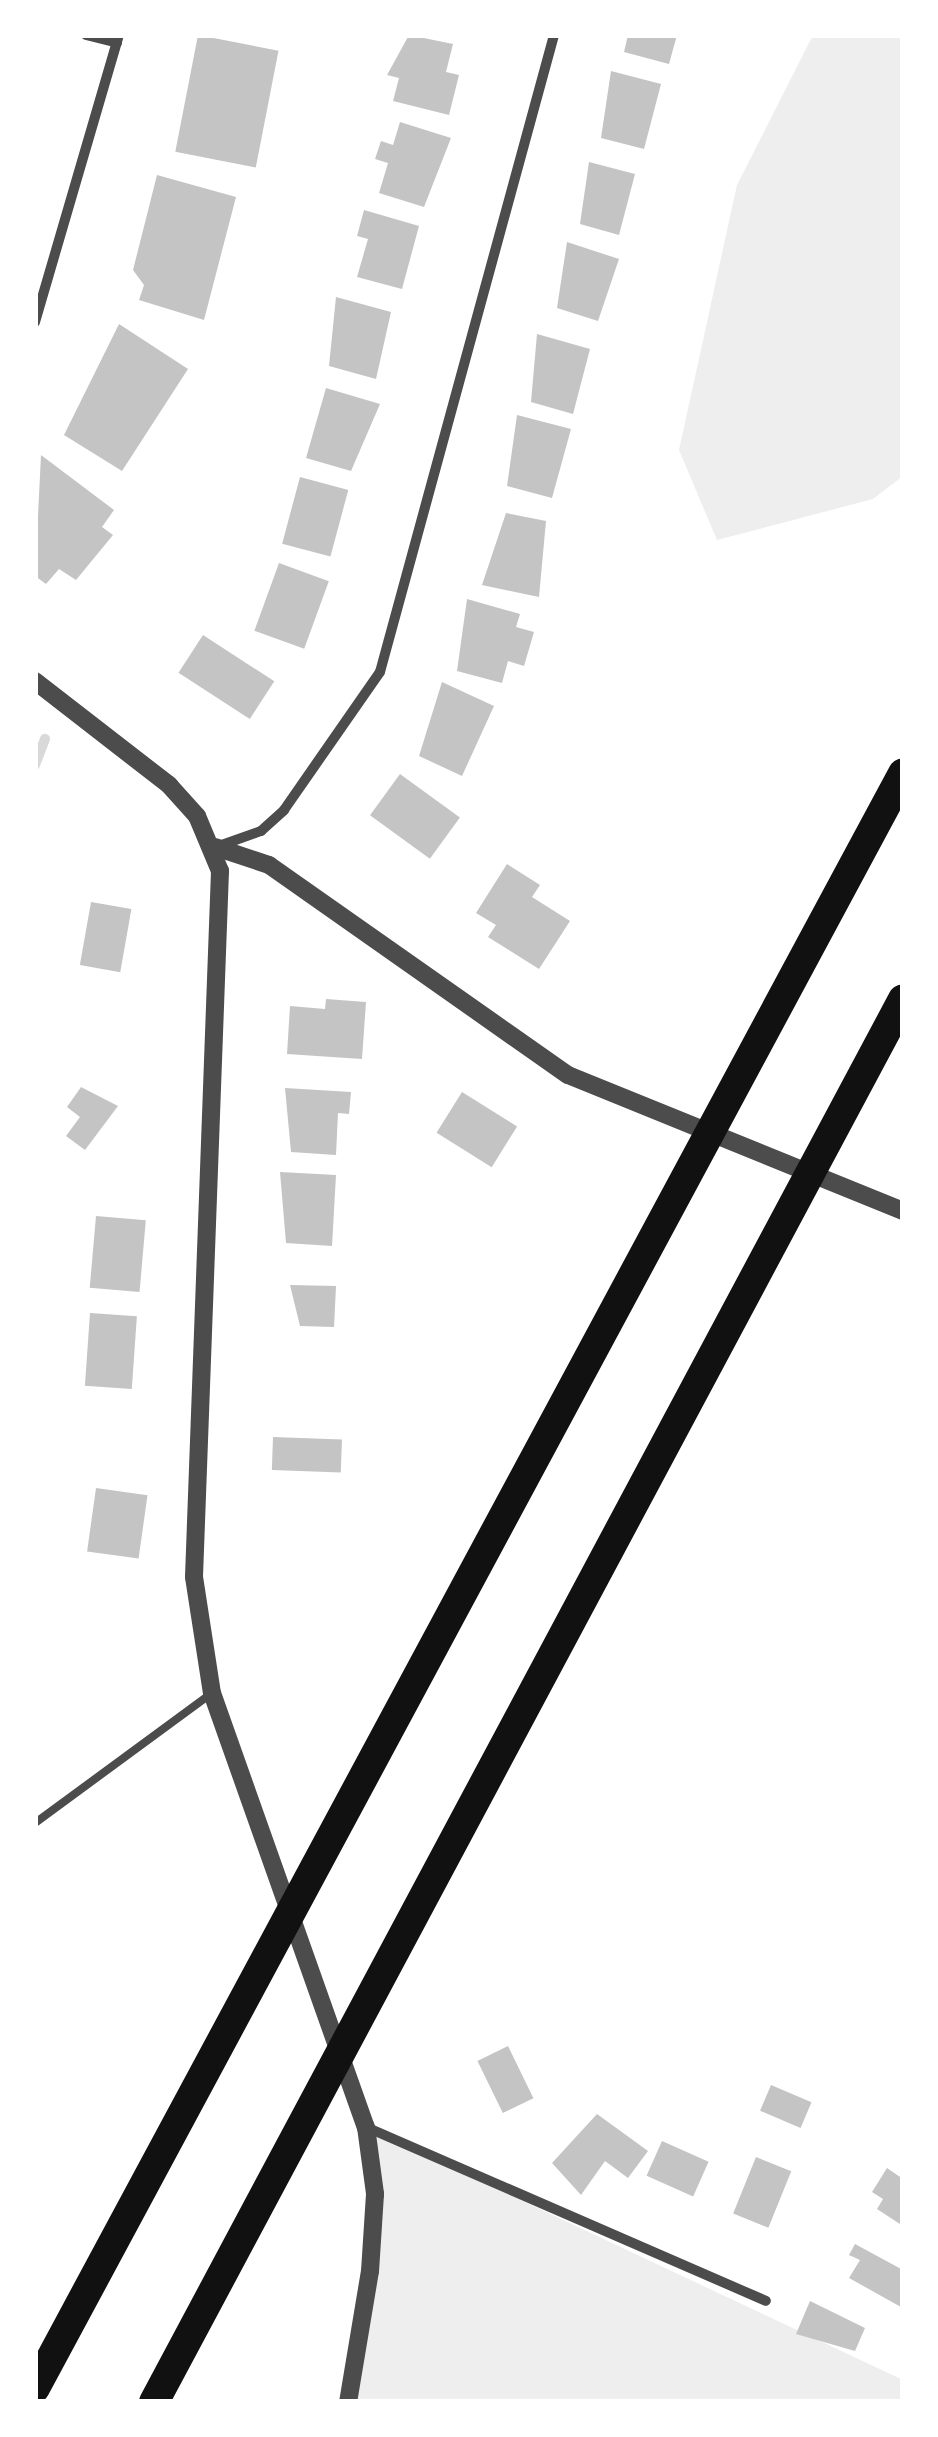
<!DOCTYPE html>
<style>
body{margin:0}
#map{position:relative;width:938px;height:2437px;overflow:hidden;background:#fff;font-family:Mulish,sans-serif}
div>[style]{position:absolute}
[style*='--x']{left:calc(var(--x)*1px);top:calc(var(--y)*1px);width:calc(var(--w)*1px);rotate:calc(var(--a)*1deg)}
.green>*{inset:0;background:#eee}
.stream>*{height:10px;margin:-5px;padding:0 5px;transform-origin:5px;border-radius:5px;background:#d9d9d9}
.building>*{inset:0;background:#c4c4c4;transform-origin:0 0}
.service>*{height:8px;margin:-4px;padding:0 4px;transform-origin:4px;border-radius:4px;background:#4c4c4c}
.minor>*{height:10px;margin:-5px;padding:0 5px;transform-origin:5px;border-radius:5px;background:#4c4c4c}
.tertiary>*{height:18px;margin:-9px;padding:0 9px;transform-origin:9px;border-radius:9px;background:#4c4c4c}
.motorway>*{height:30px;margin:-15px;padding:0 15px;transform-origin:15px;border-radius:15px;background:#111}
span{translate:-50% -50%;white-space:nowrap;text-align:center;line-height:1.15;-webkit-text-stroke:8px #fff;paint-order:stroke}
.frame{position:absolute;inset:0;border:38px solid #fff;pointer-events:none}
</style>
<div id="map">
<div class="green">
<i style="clip-path:polygon(813px 35px,903px 35px,903px 476px,873px 499px,717px 540px,679px 450px,737px 185px)"></i>
<i style="clip-path:polygon(366px 2127px,903px 2380px,903px 2402px,348px 2402px,370px 2271px)"></i>
</div>
<div class="stream">
<i style="--x:35;--y:765;--w:28;--a:-69"></i>
</div>
<div class="building">
<i style="left:198px;top:35px;width:82px;height:119px;rotate:11deg"></i>
<i style="clip-path:polygon(409px 35px,453px 44px,446px 72px,459px 75px,449px 115px,393px 101px,399px 78px,387px 75px)"></i>
<i style="clip-path:polygon(628px 35px,677px 35px,669px 64px,624px 52px)"></i>
<i style="clip-path:polygon(611px 71px,661px 84px,644px 149px,601px 138px)"></i>
<i style="clip-path:polygon(400px 122px,451px 138px,424px 207px,379px 193px,388px 163px,375px 159px,381px 141px,393px 145px)"></i>
<i style="clip-path:polygon(589px 162px,635px 174px,619px 235px,580px 224px)"></i>
<i style="clip-path:polygon(157px 175px,236px 197px,204px 320px,139px 300px,144px 285px,133px 270px)"></i>
<i style="clip-path:polygon(364px 210px,419px 226px,402px 289px,357px 277px,368px 239px,357px 236px)"></i>
<i style="clip-path:polygon(567px 242px,619px 259px,598px 321px,557px 308px)"></i>
<i style="clip-path:polygon(336px 297px,391px 312px,376px 379px,329px 366px)"></i>
<i style="clip-path:polygon(119px 324px,188px 369px,122px 471px,64px 435px)"></i>
<i style="clip-path:polygon(537px 334px,590px 349px,573px 414px,531px 402px)"></i>
<i style="clip-path:polygon(326px 388px,380px 404px,351px 471px,306px 458px)"></i>
<i style="clip-path:polygon(517px 415px,571px 429px,552px 498px,507px 486px)"></i>
<i style="clip-path:polygon(41px 455px,114px 510px,102px 527px,113px 535px,76px 580px,59px 569px,46px 584px,35px 576px)"></i>
<i style="left:300px;top:477px;width:50px;height:69px;rotate:15deg"></i>
<i style="clip-path:polygon(506px 513px,546px 521px,539px 597px,482px 585px)"></i>
<i style="left:279px;top:563px;width:53px;height:72px;rotate:20deg"></i>
<i style="clip-path:polygon(467px 599px,520px 614px,516px 627px,534px 632px,524px 666px,508px 661px,502px 683px,457px 671px)"></i>
<i style="left:203px;top:635px;width:85px;height:45px;rotate:33deg"></i>
<i style="clip-path:polygon(442px 682px,494px 706px,462px 776px,419px 756px)"></i>
<i style="left:400px;top:774px;width:74px;height:51px;rotate:36deg"></i>
<i style="clip-path:polygon(507px 864px,540px 885px,532px 897px,570px 921px,539px 969px,488px 937px,496px 925px,476px 913px)"></i>
<i style="left:91px;top:902px;width:41px;height:64px;rotate:10deg"></i>
<i style="clip-path:polygon(326px 999px,366px 1002px,362px 1059px,287px 1054px,290px 1006px,325px 1009px)"></i>
<i style="clip-path:polygon(81px 1087px,118px 1106px,85px 1150px,66px 1136px,80px 1117px,67px 1107px)"></i>
<i style="clip-path:polygon(285px 1088px,351px 1092px,349px 1114px,338px 1113px,336px 1155px,291px 1152px)"></i>
<i style="left:462px;top:1092px;width:65px;height:48px;rotate:32deg"></i>
<i style="clip-path:polygon(280px 1172px,336px 1175px,332px 1246px,286px 1243px)"></i>
<i style="left:96px;top:1216px;width:50px;height:72px;rotate:5deg"></i>
<i style="clip-path:polygon(290px 1285px,336px 1286px,334px 1327px,300px 1326px)"></i>
<i style="left:90px;top:1313px;width:47px;height:73px;rotate:4deg"></i>
<i style="left:273px;top:1437px;width:69px;height:33px;rotate:2deg"></i>
<i style="left:96px;top:1488px;width:52px;height:64px;rotate:8deg"></i>
<i style="left:508px;top:2046px;width:58px;height:34px;rotate:64deg"></i>
<i style="left:771px;top:2085px;width:44px;height:28px;rotate:23deg"></i>
<i style="clip-path:polygon(597px 2114px,648px 2151px,628px 2178px,605px 2161px,581px 2195px,552px 2163px)"></i>
<i style="left:662px;top:2141px;width:51px;height:38px;rotate:24deg"></i>
<i style="left:756px;top:2157px;width:38px;height:61px;rotate:22deg"></i>
<i style="clip-path:polygon(887px 2168px,903px 2179px,903px 2226px,877px 2209px,883px 2199px,872px 2192px)"></i>
<i style="clip-path:polygon(855px 2244px,903px 2270px,901px 2307px,849px 2278px,860px 2260px,849px 2255px)"></i>
<i style="clip-path:polygon(810px 2301px,865px 2328px,855px 2351px,796px 2334px)"></i>
</div>
<div class="service">
<i style="--x:35;--y:1823;--w:220;--a:-36.3"></i>
</div>
<div class="minor">
<i style="--x:86;--y:35;--w:32;--a:14"></i>
<i style="--x:35;--y:322;--w:299;--a:-73.7"></i>
<i style="--x:216;--y:847;--w:48;--a:-19.6"></i>
<i style="--x:261;--y:831;--w:31;--a:-42"></i>
<i style="--x:284;--y:810;--w:168;--a:-55.2"></i>
<i style="--x:380;--y:672;--w:660;--a:-74.72"></i>
<i style="--x:366;--y:2127;--w:436;--a:23.5"></i>
</div>
<div class="tertiary">
<i style="--x:35;--y:681;--w:170;--a:37.8"></i>
<i style="--x:169;--y:785;--w:42;--a:47.9"></i>
<i style="--x:197;--y:816;--w:60;--a:67.3"></i>
<i style="--x:220;--y:871;--w:706;--a:92.11"></i>
<i style="--x:194;--y:1577;--w:117;--a:81.2"></i>
<i style="--x:212;--y:1693;--w:461;--a:70.5"></i>
<i style="--x:366;--y:2127;--w:68;--a:82.3"></i>
<i style="--x:375;--y:2194;--w:77;--a:93.7"></i>
<i style="--x:370;--y:2271;--w:133;--a:99.5"></i>
<i style="--x:215;--y:847;--w:57;--a:18.4"></i>
<i style="--x:269;--y:865;--w:365;--a:35.1"></i>
<i style="--x:568;--y:1075;--w:362;--a:22.1"></i>
</div>
<div class="motorway">
<i style="--x:35;--y:2388;--w:1833;--a:-61.74"></i>
<i style="--x:154;--y:2402;--w:1590;--a:-61.9"></i>
</div>
<div class="frame"></div>
</div>
